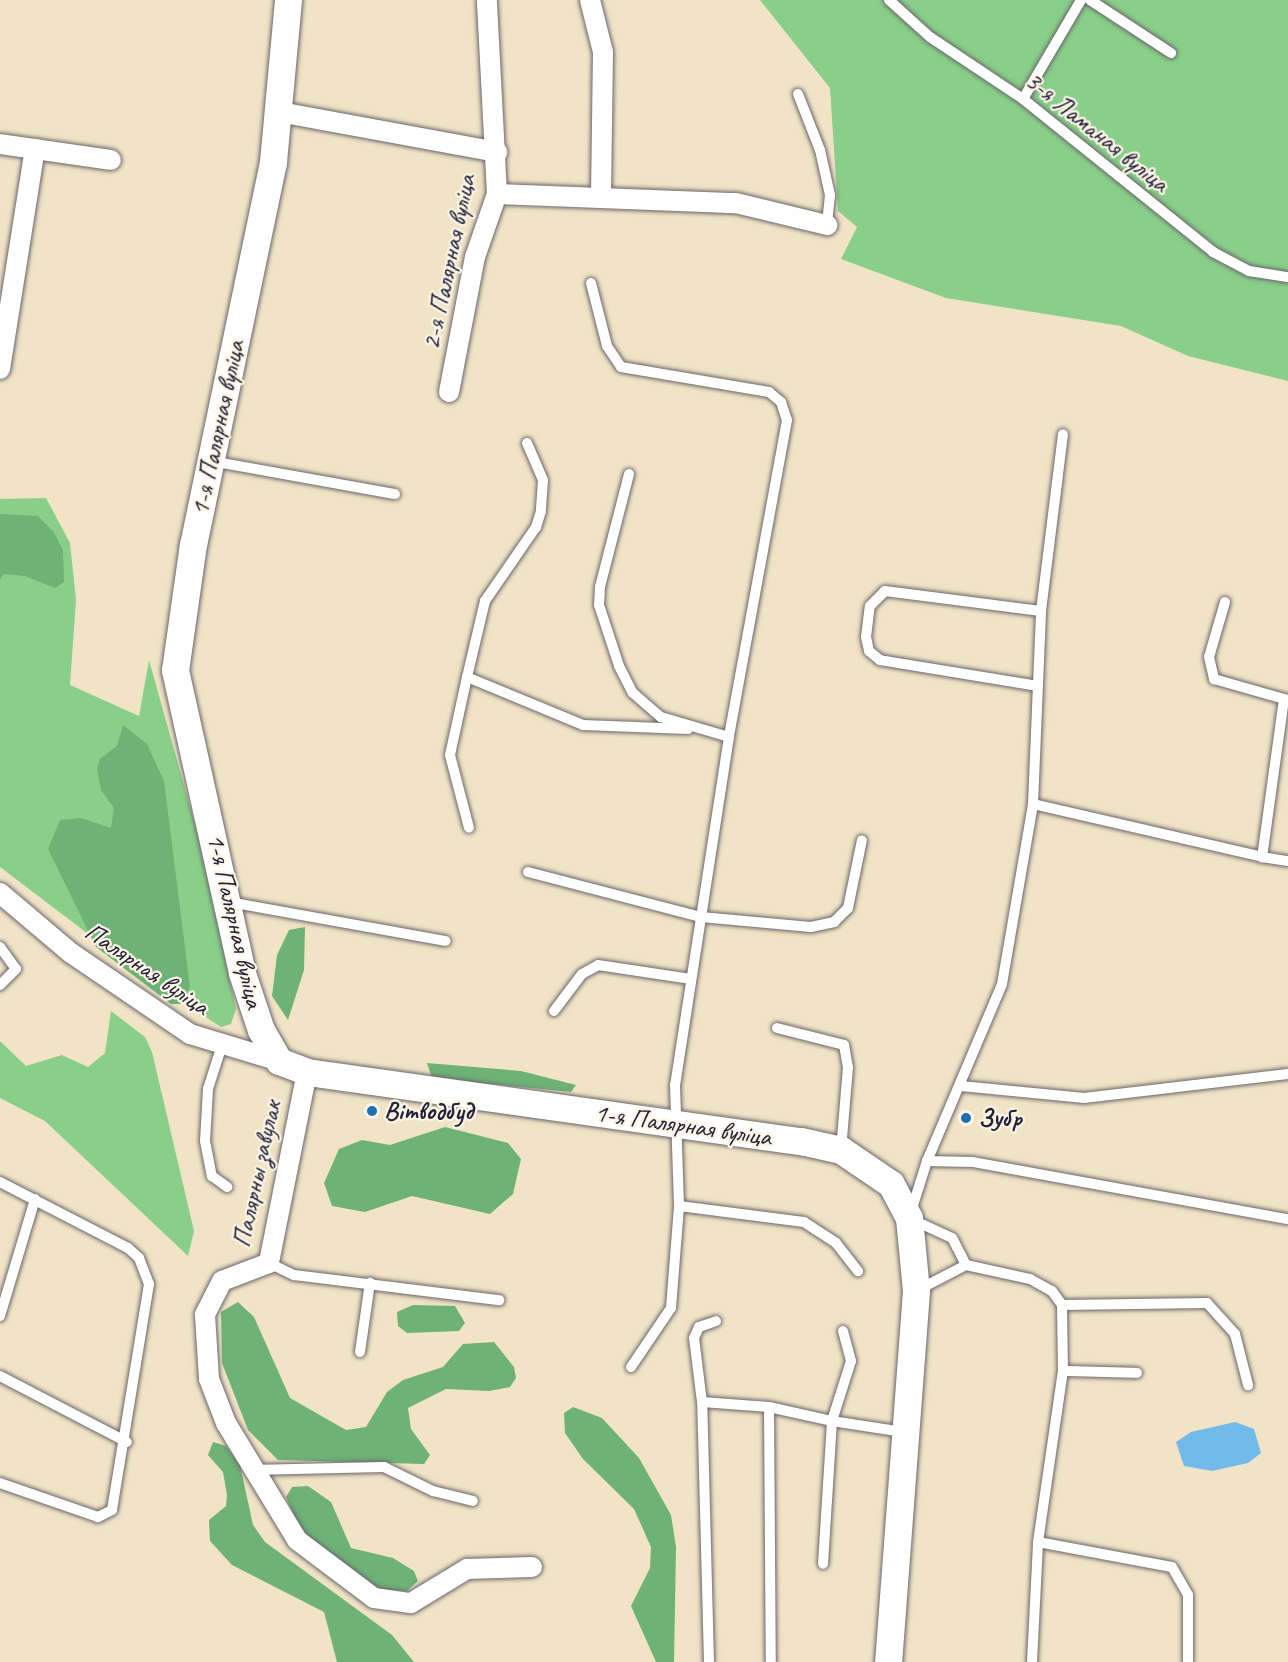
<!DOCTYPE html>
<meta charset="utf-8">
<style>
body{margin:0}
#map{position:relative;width:1288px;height:1662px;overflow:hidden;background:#f1e4c6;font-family:Caveat,sans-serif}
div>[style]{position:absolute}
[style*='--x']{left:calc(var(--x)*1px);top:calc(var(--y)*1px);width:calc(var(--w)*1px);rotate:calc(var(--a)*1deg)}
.green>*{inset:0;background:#89cf8a}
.forest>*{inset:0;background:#6eb276}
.water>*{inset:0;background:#71bae9}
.roads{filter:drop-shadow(0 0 2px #6a666c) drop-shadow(0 0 2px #6a666c)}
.lane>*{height:10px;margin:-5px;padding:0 5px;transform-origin:5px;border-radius:5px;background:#fff}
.street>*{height:20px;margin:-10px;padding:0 10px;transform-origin:10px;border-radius:10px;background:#fff}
.secondary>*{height:27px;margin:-13.5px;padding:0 13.5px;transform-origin:13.5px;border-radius:13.5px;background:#fff}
.dots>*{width:16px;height:16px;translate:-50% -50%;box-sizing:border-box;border:3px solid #fcf5e5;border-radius:50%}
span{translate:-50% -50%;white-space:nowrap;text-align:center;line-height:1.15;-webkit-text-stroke:4.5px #fcf5e5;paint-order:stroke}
.street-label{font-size:26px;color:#22223b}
.poi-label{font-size:26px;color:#22223b;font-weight:700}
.left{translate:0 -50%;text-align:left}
</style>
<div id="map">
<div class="green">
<i style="clip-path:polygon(760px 0,1288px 0,1288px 381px,1188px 356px,1121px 326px,946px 298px,841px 259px,857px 227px,838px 211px,830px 88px)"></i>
<i style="clip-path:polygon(46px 498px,70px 543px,76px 600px,70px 685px,139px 716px,149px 660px,198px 835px,236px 1009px,231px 1024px,221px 1027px,150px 981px,0 867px,0 499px)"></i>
<i style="clip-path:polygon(111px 1011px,145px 1037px,152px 1052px,194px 1231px,188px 1256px,45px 1121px,0 1098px,0 1041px,26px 1066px,62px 1055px,88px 1067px,105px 1053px)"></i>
</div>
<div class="forest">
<i style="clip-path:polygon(0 514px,38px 516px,53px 531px,63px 550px,64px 582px,55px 588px,25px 576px,4px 574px,0 579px)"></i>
<i style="clip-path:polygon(123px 725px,147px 744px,164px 781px,190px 987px,181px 1004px,171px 1004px,96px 947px,48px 849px,60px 820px,81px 818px,111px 828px,114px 808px,101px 790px,97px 769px,100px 759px,117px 746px)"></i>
<i style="clip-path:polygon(305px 927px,304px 970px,288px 1020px,272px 996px,277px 955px,289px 930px)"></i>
<i style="clip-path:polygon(427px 1063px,521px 1071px,576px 1085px,571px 1092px,432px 1078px)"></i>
<i style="clip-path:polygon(445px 1127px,508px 1143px,521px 1159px,513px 1194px,490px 1214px,412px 1196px,365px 1212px,332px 1206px,324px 1183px,339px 1149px,362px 1140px,390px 1145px)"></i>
<i style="clip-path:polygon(238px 1302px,254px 1317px,290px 1398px,346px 1430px,366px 1427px,387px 1392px,403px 1380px,443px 1367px,463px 1344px,494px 1342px,514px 1367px,516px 1378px,510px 1387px,489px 1391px,446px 1389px,408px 1408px,411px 1429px,430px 1455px,424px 1464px,278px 1460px,248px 1430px,222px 1363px,221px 1312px)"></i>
<i style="clip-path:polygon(413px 1305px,455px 1306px,465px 1323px,459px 1331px,407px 1333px,398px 1326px,397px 1312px)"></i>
<i style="clip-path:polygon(573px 1407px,602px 1418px,639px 1458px,671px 1515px,676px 1547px,674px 1662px,656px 1662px,631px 1606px,650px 1568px,651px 1547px,634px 1509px,583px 1459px,565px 1433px,564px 1413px)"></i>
<i style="clip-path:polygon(213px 1442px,226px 1446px,240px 1465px,253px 1525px,265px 1542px,392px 1635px,414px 1662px,337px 1662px,324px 1612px,232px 1565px,210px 1541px,209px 1520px,226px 1506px,227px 1495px,223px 1472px,208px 1455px)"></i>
<i style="clip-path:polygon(308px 1486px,331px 1502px,351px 1548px,393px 1558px,414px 1571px,418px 1581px,407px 1591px,375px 1589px,303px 1536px,286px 1497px,292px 1487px)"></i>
</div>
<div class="water">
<i style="clip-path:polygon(1235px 1422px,1254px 1429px,1261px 1453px,1248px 1463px,1212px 1471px,1184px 1466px,1176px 1442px,1191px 1432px)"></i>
</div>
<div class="roads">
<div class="lane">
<i style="--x:889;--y:0;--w:55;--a:42.1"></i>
<i style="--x:930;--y:37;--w:112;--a:33.7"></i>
<i style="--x:1023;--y:99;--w:244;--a:38.8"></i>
<i style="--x:1213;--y:252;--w:41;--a:27.8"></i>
<i style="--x:1249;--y:271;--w:39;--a:9"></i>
<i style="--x:1090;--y:0;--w:97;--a:33.2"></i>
<i style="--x:798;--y:94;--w:60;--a:68.6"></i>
<i style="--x:820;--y:150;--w:46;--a:77.5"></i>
<i style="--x:830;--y:195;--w:30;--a:96"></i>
<i style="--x:1023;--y:99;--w:115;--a:-59.6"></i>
<i style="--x:591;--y:283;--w:65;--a:75.7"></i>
<i style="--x:607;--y:346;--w:25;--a:56"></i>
<i style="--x:621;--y:367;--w:150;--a:9.6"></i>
<i style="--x:769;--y:392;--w:16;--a:40"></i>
<i style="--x:781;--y:402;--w:19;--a:72"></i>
<i style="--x:787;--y:420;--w:322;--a:100.4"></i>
<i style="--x:729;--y:737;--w:352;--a:98.8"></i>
<i style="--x:675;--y:1085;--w:121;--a:88.1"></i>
<i style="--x:679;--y:1206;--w:126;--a:7.3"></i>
<i style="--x:804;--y:1222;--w:38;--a:33"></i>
<i style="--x:836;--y:1243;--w:36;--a:52"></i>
<i style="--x:527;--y:443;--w:40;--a:66.6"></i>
<i style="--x:543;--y:480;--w:31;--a:94"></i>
<i style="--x:541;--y:511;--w:17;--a:107"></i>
<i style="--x:536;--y:527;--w:90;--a:124.6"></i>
<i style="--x:485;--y:601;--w:78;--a:103.3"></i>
<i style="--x:467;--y:677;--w:126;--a:22.5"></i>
<i style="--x:583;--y:725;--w:105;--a:2.2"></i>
<i style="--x:211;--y:461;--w:187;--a:10.2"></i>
<i style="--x:629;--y:474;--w:117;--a:104.4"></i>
<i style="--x:600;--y:587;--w:18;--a:93"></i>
<i style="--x:599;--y:605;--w:64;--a:71.8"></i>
<i style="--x:619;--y:666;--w:30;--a:63"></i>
<i style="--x:633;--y:693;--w:37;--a:41"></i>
<i style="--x:661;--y:717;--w:71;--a:16.4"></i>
<i style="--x:1225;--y:602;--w:57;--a:106.2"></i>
<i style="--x:1209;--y:657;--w:23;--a:77"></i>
<i style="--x:1214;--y:679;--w:73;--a:15.9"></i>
<i style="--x:467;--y:677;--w:80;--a:102.3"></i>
<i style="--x:450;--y:755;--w:75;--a:75.4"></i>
<i style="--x:1038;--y:686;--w:160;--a:-170.7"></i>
<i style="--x:880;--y:660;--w:14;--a:-141"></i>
<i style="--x:869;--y:651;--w:14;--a:-102"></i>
<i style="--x:866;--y:637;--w:31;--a:-83"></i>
<i style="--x:870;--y:606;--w:21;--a:-45"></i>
<i style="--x:885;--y:591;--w:157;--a:7.3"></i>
<i style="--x:1288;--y:700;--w:4;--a:-166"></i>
<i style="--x:1284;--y:699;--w:160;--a:97.9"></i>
<i style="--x:1262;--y:857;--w:26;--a:9"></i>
<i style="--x:1033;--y:804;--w:235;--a:13"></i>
<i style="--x:528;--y:872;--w:179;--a:14.6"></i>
<i style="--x:701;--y:917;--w:110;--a:5.2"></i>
<i style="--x:811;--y:927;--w:24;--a:-12"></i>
<i style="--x:834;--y:922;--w:20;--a:-45"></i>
<i style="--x:848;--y:908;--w:69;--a:-78.4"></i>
<i style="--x:229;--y:902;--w:220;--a:10.2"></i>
<i style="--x:0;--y:947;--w:27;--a:54"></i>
<i style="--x:16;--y:969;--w:23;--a:135"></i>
<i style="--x:554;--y:1011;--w:46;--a:-52.9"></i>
<i style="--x:582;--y:974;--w:18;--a:-29"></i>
<i style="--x:598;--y:965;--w:94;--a:8.6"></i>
<i style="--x:777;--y:1028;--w:69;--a:14.2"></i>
<i style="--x:844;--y:1045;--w:22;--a:80"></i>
<i style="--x:848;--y:1067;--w:83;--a:94.8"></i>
<i style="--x:222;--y:1045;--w:46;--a:107.7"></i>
<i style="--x:208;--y:1089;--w:52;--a:93.3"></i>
<i style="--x:205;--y:1141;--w:36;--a:79"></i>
<i style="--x:212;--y:1176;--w:19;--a:36"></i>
<i style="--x:961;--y:1086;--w:124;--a:5.6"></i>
<i style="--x:1084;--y:1098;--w:205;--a:-6.7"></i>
<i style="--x:927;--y:1161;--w:192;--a:-67"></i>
<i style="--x:1002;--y:984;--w:183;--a:-80.2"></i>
<i style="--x:1033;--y:804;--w:193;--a:-87.6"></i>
<i style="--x:1041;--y:611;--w:178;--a:-82.9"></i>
<i style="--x:0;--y:1182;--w:144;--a:27.3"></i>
<i style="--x:128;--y:1248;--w:15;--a:42"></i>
<i style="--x:139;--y:1258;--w:28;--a:69"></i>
<i style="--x:149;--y:1284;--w:229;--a:99.3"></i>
<i style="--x:112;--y:1510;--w:16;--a:153"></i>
<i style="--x:98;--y:1517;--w:104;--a:-160.9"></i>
<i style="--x:269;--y:1263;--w:28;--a:26"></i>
<i style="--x:294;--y:1275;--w:207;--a:7"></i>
<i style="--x:966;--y:1265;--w:30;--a:-117"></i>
<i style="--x:952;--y:1238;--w:47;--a:-155.1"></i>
<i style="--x:909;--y:1218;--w:60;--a:-72.5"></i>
<i style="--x:927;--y:1161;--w:46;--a:1.2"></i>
<i style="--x:973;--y:1162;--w:320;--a:10.3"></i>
<i style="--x:916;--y:1291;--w:56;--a:-27.5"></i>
<i style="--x:966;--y:1265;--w:66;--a:12.3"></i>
<i style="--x:1030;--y:1279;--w:25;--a:29"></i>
<i style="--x:1052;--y:1291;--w:17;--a:54"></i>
<i style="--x:0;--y:1316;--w:122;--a:-73.3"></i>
<i style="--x:843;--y:1331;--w:31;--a:75"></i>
<i style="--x:851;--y:1361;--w:63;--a:107.6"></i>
<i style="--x:832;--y:1421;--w:72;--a:8.8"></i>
<i style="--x:360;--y:1352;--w:70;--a:-81.8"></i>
<i style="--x:631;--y:1367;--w:71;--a:-55.9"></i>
<i style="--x:671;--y:1308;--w:102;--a:-85.5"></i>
<i style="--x:1063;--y:1371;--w:66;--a:-90.9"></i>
<i style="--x:1062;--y:1305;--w:145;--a:-0.8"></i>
<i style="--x:1207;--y:1303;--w:42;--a:47.9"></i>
<i style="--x:1235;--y:1334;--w:53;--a:75.7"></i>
<i style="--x:0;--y:1376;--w:143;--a:27.5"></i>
<i style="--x:702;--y:1402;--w:67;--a:4.3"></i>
<i style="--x:769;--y:1407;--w:65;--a:12.5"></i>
<i style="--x:832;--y:1421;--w:143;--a:93.6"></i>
<i style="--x:769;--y:1407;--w:255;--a:89.6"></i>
<i style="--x:251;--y:1470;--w:133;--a:-1.3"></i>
<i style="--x:384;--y:1467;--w:55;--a:26.1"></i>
<i style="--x:433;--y:1491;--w:41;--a:14"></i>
<i style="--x:1038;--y:1542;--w:136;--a:10.6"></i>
<i style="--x:1172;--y:1567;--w:32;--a:60"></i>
<i style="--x:1188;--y:1595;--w:67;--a:90"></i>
<i style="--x:709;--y:1662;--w:260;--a:-91.5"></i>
<i style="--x:702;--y:1402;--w:64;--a:-97.1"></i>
<i style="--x:694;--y:1338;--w:12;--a:-66"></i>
<i style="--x:699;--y:1327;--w:18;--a:-19"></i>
<i style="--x:1032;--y:1662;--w:120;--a:-87.1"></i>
<i style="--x:1038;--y:1542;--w:173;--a:-81.7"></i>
<i style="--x:1063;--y:1371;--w:74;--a:1.5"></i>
</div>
<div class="street">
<i style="--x:590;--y:0;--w:54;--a:76"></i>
<i style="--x:603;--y:52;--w:143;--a:90.8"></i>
<i style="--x:279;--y:112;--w:222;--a:10.4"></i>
<i style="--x:0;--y:144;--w:112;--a:8.2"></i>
<i style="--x:497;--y:194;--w:239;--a:2.2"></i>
<i style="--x:736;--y:203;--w:94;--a:13.6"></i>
<i style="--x:0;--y:369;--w:223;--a:-81"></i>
<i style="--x:449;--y:392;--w:137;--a:-79.1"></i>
<i style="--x:475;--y:257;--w:67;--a:-70.8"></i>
<i style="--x:497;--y:194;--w:194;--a:-93"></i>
<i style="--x:0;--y:893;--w:93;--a:40.2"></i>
<i style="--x:71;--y:953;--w:144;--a:34.2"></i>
<i style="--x:190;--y:1034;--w:93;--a:16.9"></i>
<i style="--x:307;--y:1072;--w:195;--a:101.3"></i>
<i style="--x:269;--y:1263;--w:50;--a:159"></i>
<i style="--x:222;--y:1281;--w:38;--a:117"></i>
<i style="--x:205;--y:1315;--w:64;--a:86.4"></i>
<i style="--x:209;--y:1379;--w:47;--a:68.9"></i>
<i style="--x:226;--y:1423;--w:137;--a:58.7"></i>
<i style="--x:297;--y:1540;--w:96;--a:37"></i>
<i style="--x:374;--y:1598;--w:37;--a:8"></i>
<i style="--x:411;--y:1603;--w:66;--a:-31.3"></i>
<i style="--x:467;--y:1569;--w:65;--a:-1.8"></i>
</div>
<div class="secondary">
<i style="--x:288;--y:0;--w:163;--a:95.3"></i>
<i style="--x:273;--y:162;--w:390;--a:101.8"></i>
<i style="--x:193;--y:544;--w:127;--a:98.1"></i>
<i style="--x:175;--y:670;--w:310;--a:77.5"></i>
<i style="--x:242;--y:973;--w:60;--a:71.6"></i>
<i style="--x:261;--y:1030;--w:36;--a:60"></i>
<i style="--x:279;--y:1061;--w:30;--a:21"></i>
<i style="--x:307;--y:1072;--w:499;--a:8"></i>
<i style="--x:801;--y:1141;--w:41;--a:12.7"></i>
<i style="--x:841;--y:1150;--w:60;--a:34.2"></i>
<i style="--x:891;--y:1184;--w:38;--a:62"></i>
<i style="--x:909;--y:1218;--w:73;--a:84.5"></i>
<i style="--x:916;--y:1291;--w:372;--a:94.3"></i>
</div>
</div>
<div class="dots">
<i style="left:372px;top:1111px;background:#1f6fb2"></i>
<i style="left:966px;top:1118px;background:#1f6fb2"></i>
</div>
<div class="street-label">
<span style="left:1097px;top:132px;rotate:39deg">3-я Ламаная вуліца</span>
<span style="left:449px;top:262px;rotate:-78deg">2-я Палярная вуліца</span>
<span style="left:218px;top:428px;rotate:-78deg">1-я Палярная вуліца</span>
<span style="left:235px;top:921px;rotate:77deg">1-я Палярная вуліца</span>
<span style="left:147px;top:969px;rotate:34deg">Палярная вуліца</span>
<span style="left:683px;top:1125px;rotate:8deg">1-я Палярная вуліца</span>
<span style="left:257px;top:1174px;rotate:-78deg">Палярны завулак</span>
</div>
<div class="poi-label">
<span class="left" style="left:384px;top:1111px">Вітводбуд</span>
<span class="left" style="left:978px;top:1118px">Зубр</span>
</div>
</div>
